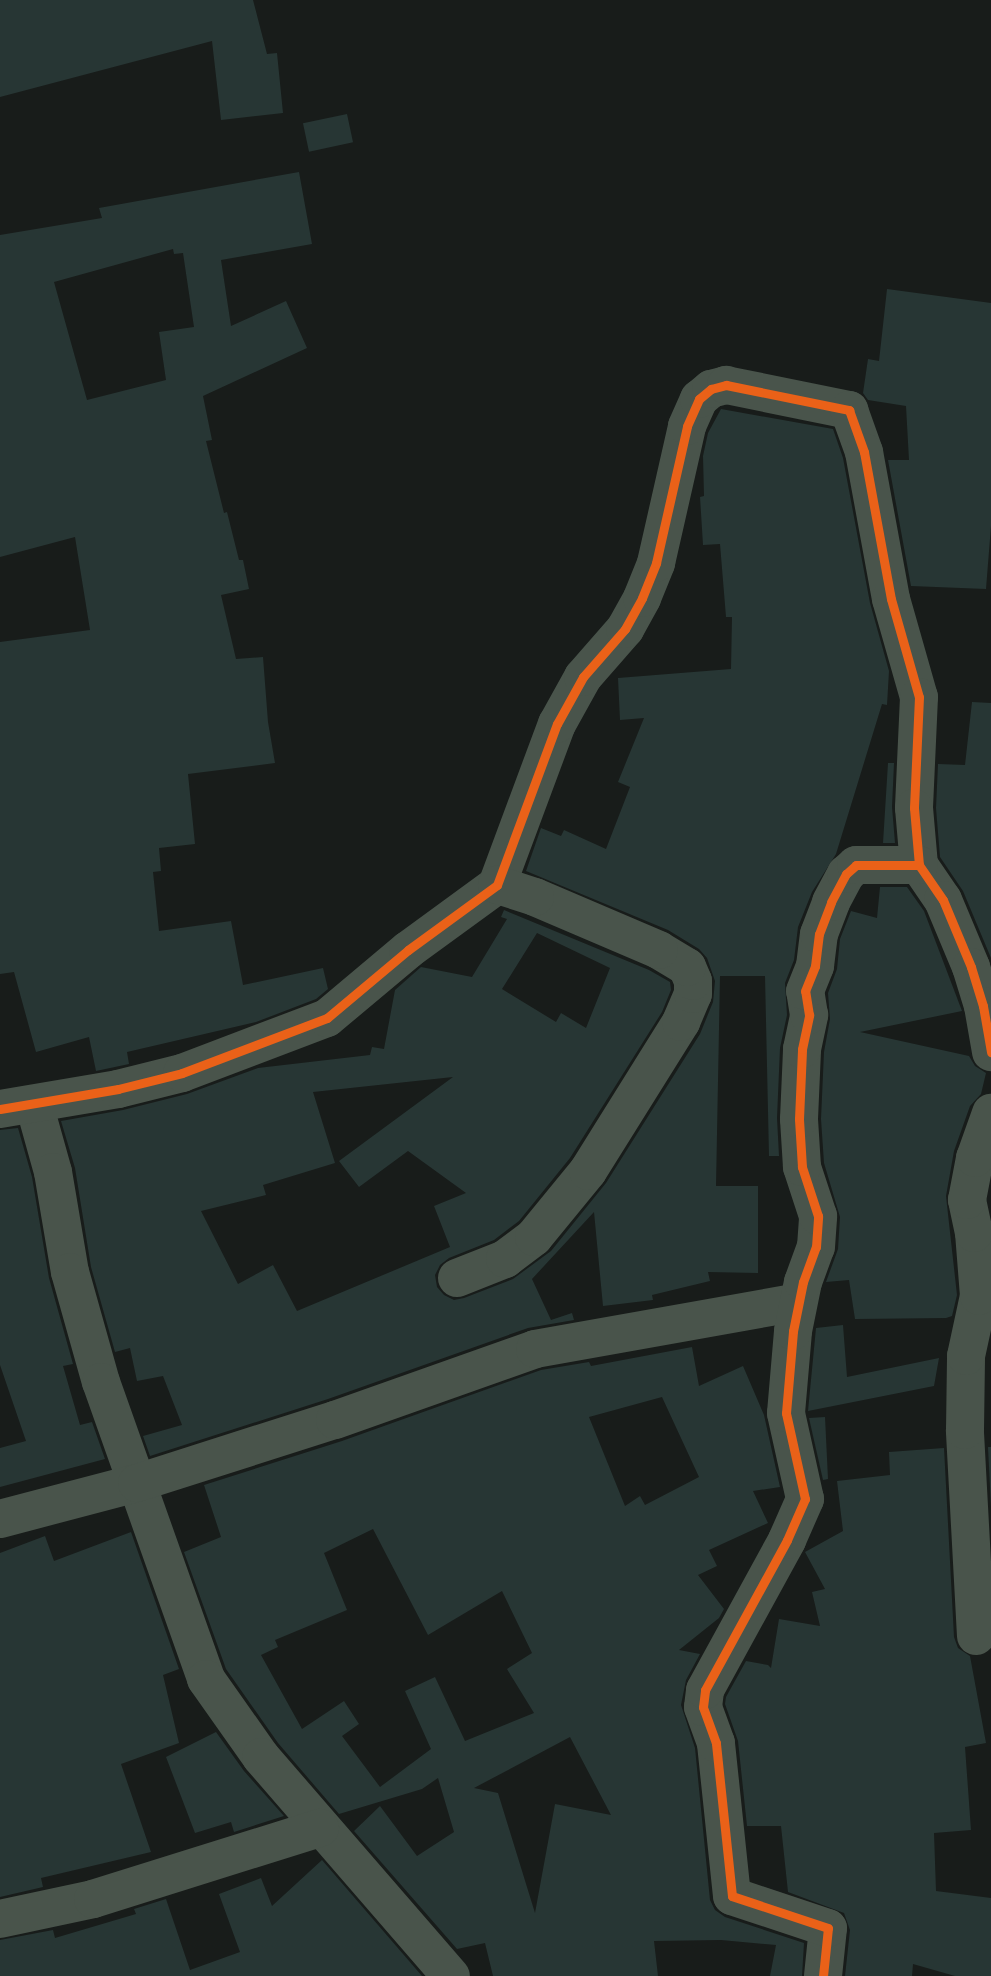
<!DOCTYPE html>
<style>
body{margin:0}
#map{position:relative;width:991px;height:1976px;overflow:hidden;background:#181c1a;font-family:"Roboto Serif",serif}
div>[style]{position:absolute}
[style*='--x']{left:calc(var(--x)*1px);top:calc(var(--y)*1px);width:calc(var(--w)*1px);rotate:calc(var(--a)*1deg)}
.building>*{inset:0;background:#273634;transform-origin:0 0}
.minor>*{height:38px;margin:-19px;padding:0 19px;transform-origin:19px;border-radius:19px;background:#49544b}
.cycleway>*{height:9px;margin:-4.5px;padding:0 4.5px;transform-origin:4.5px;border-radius:4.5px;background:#ea6118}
span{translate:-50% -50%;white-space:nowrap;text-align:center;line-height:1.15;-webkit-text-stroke:5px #0e1412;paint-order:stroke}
</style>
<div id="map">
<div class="building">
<i style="clip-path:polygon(0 0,253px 0,267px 54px,277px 53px,283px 113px,221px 120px,212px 41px,0 97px)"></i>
<i style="left:347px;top:114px;width:29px;height:45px;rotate:78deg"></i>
<i style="clip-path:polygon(evenodd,299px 172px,312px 244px,221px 260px,231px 326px,286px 301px,307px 348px,203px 396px,212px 440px,206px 441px,224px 513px,227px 512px,239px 560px,243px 560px,249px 589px,221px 595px,236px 659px,263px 657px,268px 722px,275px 763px,188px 774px,195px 844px,159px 848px,161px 871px,153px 872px,159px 931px,231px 921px,243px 985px,323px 968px,328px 989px,316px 999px,256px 1022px,127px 1052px,129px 1064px,96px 1071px,89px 1037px,36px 1052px,14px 972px,0 974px,0 642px,90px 630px,75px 537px,0 557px,0 235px,102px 218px,99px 208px,299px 172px,173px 249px,174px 254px,183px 253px,194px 327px,159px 332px,166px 380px,87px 400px,54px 282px,173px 249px)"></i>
<i style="clip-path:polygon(887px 289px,991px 303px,991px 526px,986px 589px,911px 586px,888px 460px,909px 460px,906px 406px,868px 400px,863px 393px,868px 359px,879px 361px)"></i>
<i style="clip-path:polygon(evenodd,721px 409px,833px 429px,843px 458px,870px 603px,889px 671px,887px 705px,882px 704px,836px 854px,812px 892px,798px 927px,794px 960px,785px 983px,787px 1015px,780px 1048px,777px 1118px,779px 1156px,769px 1156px,765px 976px,720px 976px,716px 1186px,758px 1186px,758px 1273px,708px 1272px,710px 1281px,652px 1295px,653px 1300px,603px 1306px,594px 1212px,532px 1279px,551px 1320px,572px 1313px,574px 1320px,528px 1328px,328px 1399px,150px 1456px,143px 1436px,182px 1425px,163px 1376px,137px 1381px,130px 1348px,115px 1352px,91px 1267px,75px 1168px,61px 1121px,123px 1110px,187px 1094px,258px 1068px,370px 1055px,372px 1047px,384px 1049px,395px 990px,421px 967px,472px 977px,507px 919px,501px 917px,504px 910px,649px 970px,670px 982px,671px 990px,662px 1012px,570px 1158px,519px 1221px,494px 1240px,449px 1258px,440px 1265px,435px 1275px,437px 1287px,444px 1295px,454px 1300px,464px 1298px,513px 1279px,551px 1251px,606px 1183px,700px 1034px,713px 1002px,715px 981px,707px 958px,699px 949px,668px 930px,526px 871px,541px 828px,561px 836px,564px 830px,606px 849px,630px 787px,618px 782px,644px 718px,620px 720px,618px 678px,731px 669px,732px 617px,726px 617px,720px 544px,703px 545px,700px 497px,704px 496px,703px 456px,708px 433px,721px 409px,537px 933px,610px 968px,586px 1028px,561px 1013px,556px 1022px,502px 989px,537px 933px,721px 409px,453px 1077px,339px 1161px,359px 1187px,408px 1151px,466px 1193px,434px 1206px,450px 1247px,297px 1311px,273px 1265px,238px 1284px,201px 1211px,266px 1195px,263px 1185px,335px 1163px,313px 1092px,453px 1077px)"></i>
<i style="clip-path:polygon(972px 702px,991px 703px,991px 958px,963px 891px,940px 857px,936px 808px,938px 764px,965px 765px)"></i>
<i style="clip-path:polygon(888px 763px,894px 763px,892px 807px,895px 843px,883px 843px)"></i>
<i style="clip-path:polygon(880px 887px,907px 887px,924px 911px,962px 1011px,860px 1032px,969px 1056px,975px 1066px,986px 1073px,981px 1094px,970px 1106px,954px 1151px,946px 1196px,957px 1295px,952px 1316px,946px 1318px,855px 1319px,849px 1280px,826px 1282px,838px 1249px,840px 1217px,824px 1163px,821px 1119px,824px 1052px,830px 1019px,828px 993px,837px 969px,840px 939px,851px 911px,877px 918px)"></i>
<i style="clip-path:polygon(18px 1128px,32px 1177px,49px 1278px,73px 1364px,63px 1366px,80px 1425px,92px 1422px,105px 1459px,0 1487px,0 1448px,26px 1441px,0 1365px,0 1130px)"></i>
<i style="clip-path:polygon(843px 1325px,847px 1377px,939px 1358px,934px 1386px,808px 1411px,816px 1328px)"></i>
<i style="clip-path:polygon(evenodd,692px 1347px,699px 1386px,743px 1366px,764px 1415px,780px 1487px,753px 1491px,768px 1523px,709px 1550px,717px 1566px,698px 1575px,724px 1609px,719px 1618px,679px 1650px,700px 1654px,686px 1680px,681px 1705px,695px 1748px,710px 1900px,715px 1910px,725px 1917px,804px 1943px,802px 1976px,770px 1976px,776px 1945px,721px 1940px,654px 1941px,658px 1976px,493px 1976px,485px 1943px,457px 1949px,354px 1831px,380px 1806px,417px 1856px,454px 1832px,438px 1778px,422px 1789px,339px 1814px,278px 1743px,226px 1669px,184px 1552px,221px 1537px,204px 1485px,342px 1441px,541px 1370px,589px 1362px,591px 1366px,692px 1347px,662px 1397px,699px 1477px,645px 1505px,640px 1496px,625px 1506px,589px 1417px,662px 1397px,692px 1347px,373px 1529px,428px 1635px,502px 1591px,532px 1653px,507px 1669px,534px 1713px,465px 1741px,435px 1677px,405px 1691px,431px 1749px,380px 1787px,342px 1736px,359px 1724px,344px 1701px,302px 1729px,261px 1655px,278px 1647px,275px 1640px,347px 1610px,324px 1553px,373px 1529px,692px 1347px,570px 1737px,611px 1815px,555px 1804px,535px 1913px,498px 1793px,474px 1788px,570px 1737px)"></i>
<i style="clip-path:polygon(825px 1417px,828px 1479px,823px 1480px,809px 1418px)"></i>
<i style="clip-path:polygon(988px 1447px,991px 1447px,991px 1507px)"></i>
<i style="clip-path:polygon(944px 1448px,954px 1637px,958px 1648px,970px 1656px,986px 1743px,965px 1747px,971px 1830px,934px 1833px,936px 1891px,991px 1898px,991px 1976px,955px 1976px,913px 1964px,912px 1976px,845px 1976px,850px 1930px,844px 1913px,788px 1892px,781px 1826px,747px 1826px,738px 1741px,725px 1704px,726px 1697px,746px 1661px,768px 1665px,771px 1668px,779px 1619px,820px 1626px,812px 1592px,825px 1589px,805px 1552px,843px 1531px,837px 1481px,890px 1475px,889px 1452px)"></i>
<i style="clip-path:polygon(131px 1532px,179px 1669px,163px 1675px,179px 1743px,121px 1764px,151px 1852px,41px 1878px,43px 1887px,0 1897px,0 1553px,45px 1536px,54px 1561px)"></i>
<i style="clip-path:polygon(216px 1732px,244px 1771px,284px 1816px,234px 1832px,231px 1822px,195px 1833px,166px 1757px)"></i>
<i style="clip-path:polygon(322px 1860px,422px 1976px,0 1976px,0 1940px,53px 1930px,55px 1938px,136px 1914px,134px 1909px,166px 1899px,190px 1970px,240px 1952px,219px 1894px,261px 1878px,272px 1906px)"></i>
</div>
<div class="minor">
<i style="--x:34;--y:1104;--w:71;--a:74.4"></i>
<i style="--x:53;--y:1172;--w:101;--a:80.4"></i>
<i style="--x:70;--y:1272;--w:114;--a:74.3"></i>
<i style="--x:101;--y:1382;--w:315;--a:70.5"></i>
<i style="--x:206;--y:1679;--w:95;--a:54.8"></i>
<i style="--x:261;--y:1757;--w:290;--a:49.1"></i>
<i style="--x:0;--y:1109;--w:120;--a:-9.6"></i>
<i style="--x:118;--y:1089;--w:66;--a:-14"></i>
<i style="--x:182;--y:1073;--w:155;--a:-20.8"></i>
<i style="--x:327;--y:1018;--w:106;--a:-40"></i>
<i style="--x:408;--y:950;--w:110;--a:-36.1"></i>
<i style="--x:497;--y:885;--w:172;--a:-69.6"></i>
<i style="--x:557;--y:724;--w:54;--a:-61"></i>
<i style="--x:583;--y:677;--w:64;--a:-48.8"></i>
<i style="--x:625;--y:629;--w:35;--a:-61"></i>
<i style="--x:642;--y:598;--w:38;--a:-68"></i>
<i style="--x:656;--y:563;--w:140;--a:-77.2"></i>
<i style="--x:687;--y:426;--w:30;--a:-66"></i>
<i style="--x:699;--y:399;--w:16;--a:-40"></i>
<i style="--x:711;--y:389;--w:16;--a:-15"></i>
<i style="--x:726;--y:385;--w:126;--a:11.5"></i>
<i style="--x:849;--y:410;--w:45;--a:70.3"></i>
<i style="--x:864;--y:452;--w:149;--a:79.6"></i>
<i style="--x:891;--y:599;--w:102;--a:74.1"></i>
<i style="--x:919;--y:697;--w:111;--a:92.6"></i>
<i style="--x:914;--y:808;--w:57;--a:85"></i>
<i style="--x:919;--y:865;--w:42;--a:55.6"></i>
<i style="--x:943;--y:900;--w:73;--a:67.3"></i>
<i style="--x:971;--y:967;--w:41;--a:72.9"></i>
<i style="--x:983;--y:1006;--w:47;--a:80.1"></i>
<i style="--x:457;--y:1278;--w:52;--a:-21.6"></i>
<i style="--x:505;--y:1259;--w:36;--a:-37"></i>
<i style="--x:534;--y:1237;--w:85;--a:-50.7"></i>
<i style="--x:588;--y:1171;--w:176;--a:-58"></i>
<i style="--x:681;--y:1022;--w:30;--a:-67"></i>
<i style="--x:693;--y:994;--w:13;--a:-90"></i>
<i style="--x:693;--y:981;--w:15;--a:-113"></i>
<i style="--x:687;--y:967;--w:33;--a:-149"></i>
<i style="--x:659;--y:950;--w:135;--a:-156.9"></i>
<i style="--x:535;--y:897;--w:40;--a:-162"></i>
<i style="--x:0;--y:1519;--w:142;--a:-14.7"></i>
<i style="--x:137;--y:1483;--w:208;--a:-17.7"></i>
<i style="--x:335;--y:1420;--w:212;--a:-19.5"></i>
<i style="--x:535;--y:1349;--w:267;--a:-10.1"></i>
<i style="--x:976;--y:1636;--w:206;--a:-93.1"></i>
<i style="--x:965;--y:1430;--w:74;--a:-89.2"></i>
<i style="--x:966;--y:1356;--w:61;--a:-77.8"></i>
<i style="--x:979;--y:1296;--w:63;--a:-94.5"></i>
<i style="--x:974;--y:1233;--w:34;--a:-102"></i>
<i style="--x:967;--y:1200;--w:43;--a:-79.2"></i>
<i style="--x:975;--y:1158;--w:48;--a:-70.4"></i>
<i style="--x:0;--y:1919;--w:95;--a:-12.1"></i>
<i style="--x:93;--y:1899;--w:238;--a:-17.4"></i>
<i style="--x:823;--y:1976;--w:48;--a:-84.1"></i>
<i style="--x:828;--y:1928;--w:101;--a:-161.6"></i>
<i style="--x:732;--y:1896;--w:154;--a:-96"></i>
<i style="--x:716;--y:1743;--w:38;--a:-110"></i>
<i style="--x:703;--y:1707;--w:17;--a:-83"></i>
<i style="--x:705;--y:1690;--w:171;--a:-61.3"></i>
<i style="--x:787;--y:1540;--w:45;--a:-66.3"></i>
<i style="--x:805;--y:1499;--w:88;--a:-102.5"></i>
<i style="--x:786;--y:1413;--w:82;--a:-85.1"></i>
<i style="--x:793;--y:1331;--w:50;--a:-78.5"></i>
<i style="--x:803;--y:1282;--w:37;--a:-70"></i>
<i style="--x:816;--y:1247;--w:31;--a:-86"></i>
<i style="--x:818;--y:1216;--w:52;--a:-108.1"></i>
<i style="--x:802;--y:1167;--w:48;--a:-93.6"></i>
<i style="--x:799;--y:1119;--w:70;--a:-87.5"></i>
<i style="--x:802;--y:1049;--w:35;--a:-78"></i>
<i style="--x:809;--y:1015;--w:24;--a:-99"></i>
<i style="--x:805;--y:991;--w:27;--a:-68"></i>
<i style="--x:815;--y:966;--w:32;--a:-83"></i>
<i style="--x:819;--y:934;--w:34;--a:-69"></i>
<i style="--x:831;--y:902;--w:32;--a:-62"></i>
<i style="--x:846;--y:874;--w:13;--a:-42"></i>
<i style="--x:856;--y:865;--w:63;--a:0"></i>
</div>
<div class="cycleway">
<i style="--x:0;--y:1109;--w:120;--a:-9.6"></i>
<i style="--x:118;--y:1089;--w:66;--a:-14"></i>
<i style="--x:182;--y:1073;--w:155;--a:-20.8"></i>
<i style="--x:327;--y:1018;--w:106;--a:-40"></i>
<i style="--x:408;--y:950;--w:110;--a:-36.1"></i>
<i style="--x:497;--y:885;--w:172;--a:-69.6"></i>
<i style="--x:557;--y:724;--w:54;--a:-61"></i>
<i style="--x:583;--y:677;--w:64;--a:-48.8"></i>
<i style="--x:625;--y:629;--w:35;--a:-61"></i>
<i style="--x:642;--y:598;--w:38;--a:-68"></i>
<i style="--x:656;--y:563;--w:140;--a:-77.2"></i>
<i style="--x:687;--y:426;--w:30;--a:-66"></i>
<i style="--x:699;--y:399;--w:16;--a:-40"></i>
<i style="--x:711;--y:389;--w:16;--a:-15"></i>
<i style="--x:726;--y:385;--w:126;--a:11.5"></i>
<i style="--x:849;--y:410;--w:45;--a:70.3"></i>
<i style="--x:864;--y:452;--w:149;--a:79.6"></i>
<i style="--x:891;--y:599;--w:102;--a:74.1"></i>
<i style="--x:919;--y:697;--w:111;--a:92.6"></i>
<i style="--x:914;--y:808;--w:57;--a:85"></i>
<i style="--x:919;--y:865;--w:42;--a:55.6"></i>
<i style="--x:943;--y:900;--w:73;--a:67.3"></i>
<i style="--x:971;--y:967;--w:41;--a:72.9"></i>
<i style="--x:983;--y:1006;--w:47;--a:80.1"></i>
<i style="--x:823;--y:1976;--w:48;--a:-84.1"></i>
<i style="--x:828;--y:1928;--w:101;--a:-161.6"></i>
<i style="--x:732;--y:1896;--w:154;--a:-96"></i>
<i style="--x:716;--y:1743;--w:38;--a:-110"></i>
<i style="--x:703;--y:1707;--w:17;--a:-83"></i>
<i style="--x:705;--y:1690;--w:171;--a:-61.3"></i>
<i style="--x:787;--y:1540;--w:45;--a:-66.3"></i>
<i style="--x:805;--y:1499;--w:88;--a:-102.5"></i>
<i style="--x:786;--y:1413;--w:82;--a:-85.1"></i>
<i style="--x:793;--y:1331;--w:50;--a:-78.5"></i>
<i style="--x:803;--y:1282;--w:37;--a:-70"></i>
<i style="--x:816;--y:1247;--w:31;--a:-86"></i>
<i style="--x:818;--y:1216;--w:52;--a:-108.1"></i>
<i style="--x:802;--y:1167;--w:48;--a:-93.6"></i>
<i style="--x:799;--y:1119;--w:70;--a:-87.5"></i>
<i style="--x:802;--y:1049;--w:35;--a:-78"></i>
<i style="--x:809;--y:1015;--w:24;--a:-99"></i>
<i style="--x:805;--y:991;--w:27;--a:-68"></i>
<i style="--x:815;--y:966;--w:32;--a:-83"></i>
<i style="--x:819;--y:934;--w:34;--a:-69"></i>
<i style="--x:831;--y:902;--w:32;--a:-62"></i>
<i style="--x:846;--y:874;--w:13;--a:-42"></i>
<i style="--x:856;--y:865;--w:63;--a:0"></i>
</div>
</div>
